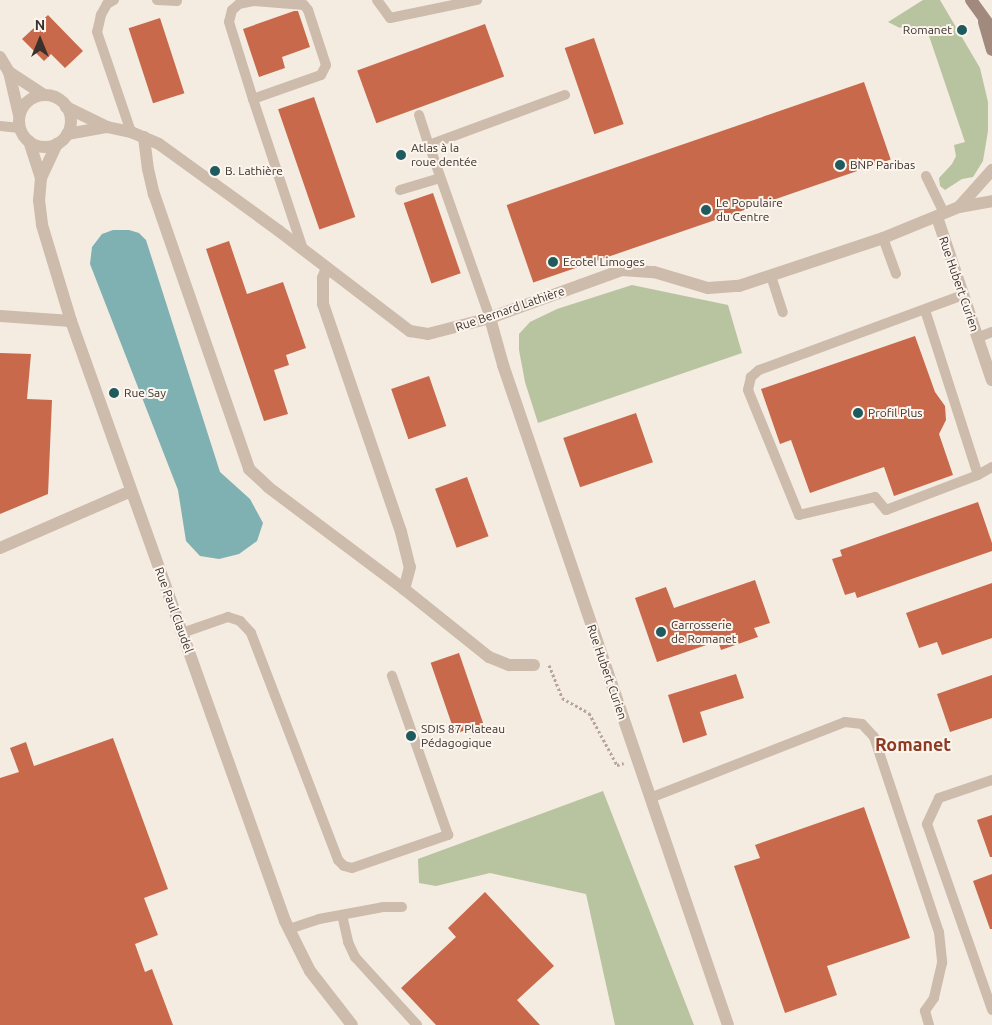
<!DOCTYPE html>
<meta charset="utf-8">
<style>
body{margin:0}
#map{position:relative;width:992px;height:1025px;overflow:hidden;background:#f4ebe1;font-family:Ubuntu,sans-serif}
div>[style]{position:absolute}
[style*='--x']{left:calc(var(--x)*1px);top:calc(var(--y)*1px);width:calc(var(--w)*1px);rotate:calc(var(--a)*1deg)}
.green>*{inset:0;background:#b8c4a0}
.water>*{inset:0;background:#7fb0b2}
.building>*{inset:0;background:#c8694b;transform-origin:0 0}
.path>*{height:3px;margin-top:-1.5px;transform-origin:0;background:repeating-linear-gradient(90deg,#b9a596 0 2.5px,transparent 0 5px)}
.service>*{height:10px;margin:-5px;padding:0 5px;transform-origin:5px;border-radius:5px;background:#cdbbac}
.minor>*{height:12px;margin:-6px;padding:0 6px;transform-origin:6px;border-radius:6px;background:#cdbbac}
.tertiary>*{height:12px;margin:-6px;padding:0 6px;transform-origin:6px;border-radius:6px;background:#cdbbac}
.tertiary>.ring{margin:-6px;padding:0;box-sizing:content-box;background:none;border:12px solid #cdbbac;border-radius:50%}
.secondary>*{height:12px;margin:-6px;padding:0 6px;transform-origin:6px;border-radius:6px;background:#a18a7d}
.dots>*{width:14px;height:14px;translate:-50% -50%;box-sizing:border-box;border:2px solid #fbf5ee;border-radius:50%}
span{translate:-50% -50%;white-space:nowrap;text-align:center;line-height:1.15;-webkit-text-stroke:4px #fbf5ee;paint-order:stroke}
.poi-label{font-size:12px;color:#3b302b}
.right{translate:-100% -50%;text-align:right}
.left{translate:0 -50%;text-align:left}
.street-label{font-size:12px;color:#3b302b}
.district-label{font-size:18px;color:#8c3b22;font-weight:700}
.north{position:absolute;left:15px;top:15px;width:50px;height:50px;-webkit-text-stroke:4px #fbf5ee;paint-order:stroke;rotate:0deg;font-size:14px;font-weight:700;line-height:20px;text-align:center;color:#3b302b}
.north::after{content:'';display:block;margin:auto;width:18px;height:22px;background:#3b302b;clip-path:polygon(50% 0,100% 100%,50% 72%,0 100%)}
</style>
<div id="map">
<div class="green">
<i style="clip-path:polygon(923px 0,940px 0,980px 68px,988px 102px,988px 131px,983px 161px,973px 177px,962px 179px,945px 190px,940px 186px,939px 178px,952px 164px,956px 156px,954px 145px,965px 142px,927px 30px,913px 34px,909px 24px,900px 28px,888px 22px)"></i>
<i style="clip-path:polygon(632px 285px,728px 305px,742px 353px,538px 423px,525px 382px,519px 350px,519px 334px,530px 322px,557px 309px)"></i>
<i style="clip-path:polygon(603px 791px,694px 1025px,615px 1025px,586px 894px,490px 873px,436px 886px,419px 883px,418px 859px)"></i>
</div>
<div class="water">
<i style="clip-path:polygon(113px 230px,129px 230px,139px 233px,146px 240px,220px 472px,250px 499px,263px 523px,257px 541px,239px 554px,219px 559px,200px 556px,186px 541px,178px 490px,90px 264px,92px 247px,102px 234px)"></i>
</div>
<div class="building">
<i style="clip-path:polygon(294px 11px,298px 11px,310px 47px,282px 57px,285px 68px,259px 77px,243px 29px)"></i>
<i style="clip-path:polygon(48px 15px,83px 51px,65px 68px,51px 54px,44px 61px,22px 39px)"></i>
<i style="left:160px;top:18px;width:79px;height:33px;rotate:72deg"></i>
<i style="left:485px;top:24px;width:56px;height:136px;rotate:70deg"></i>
<i style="left:594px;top:38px;width:91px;height:31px;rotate:71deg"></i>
<i style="left:864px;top:82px;width:82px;height:378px;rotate:71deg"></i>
<i style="left:314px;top:97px;width:127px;height:38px;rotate:71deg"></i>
<i style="left:433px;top:193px;width:85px;height:31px;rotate:71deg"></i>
<i style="clip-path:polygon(229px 241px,247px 294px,283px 282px,306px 348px,286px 355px,289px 365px,274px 370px,288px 414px,264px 421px,206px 249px)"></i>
<i style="clip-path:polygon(915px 336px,935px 392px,945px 406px,946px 420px,939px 434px,953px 475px,894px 496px,884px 467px,810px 493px,791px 440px,780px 444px,761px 389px)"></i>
<i style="clip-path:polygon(0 353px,31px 354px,27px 399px,52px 400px,48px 494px,0 514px)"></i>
<i style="left:429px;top:376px;width:53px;height:40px;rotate:71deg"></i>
<i style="left:636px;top:413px;width:52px;height:77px;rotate:71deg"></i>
<i style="left:467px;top:477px;width:63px;height:34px;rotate:70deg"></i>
<i style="clip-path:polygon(978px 502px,992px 543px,992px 551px,857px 598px,855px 592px,845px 595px,832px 559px,842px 556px,840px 550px)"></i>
<i style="clip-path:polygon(755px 580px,770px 623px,754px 628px,758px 637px,721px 650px,718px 641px,657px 662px,635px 598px,666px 587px,674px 608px)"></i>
<i style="clip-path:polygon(992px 583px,992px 638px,942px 655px,937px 642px,919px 648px,906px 613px)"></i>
<i style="left:459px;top:653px;width:75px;height:30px;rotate:71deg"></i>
<i style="clip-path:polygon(736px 674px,744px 698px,700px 712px,707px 735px,683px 743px,668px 695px)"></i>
<i style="clip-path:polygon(992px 675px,992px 718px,950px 732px,937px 694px)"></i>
<i style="clip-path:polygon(113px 738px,168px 889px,144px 898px,158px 935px,135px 944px,145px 972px,152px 969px,173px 1025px,0 1025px,0 778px,19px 772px,10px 748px,26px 742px,34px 766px)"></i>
<i style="clip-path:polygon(864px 807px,910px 938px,827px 966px,837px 995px,785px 1013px,734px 866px,760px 858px,755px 845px)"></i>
<i style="clip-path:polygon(992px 815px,992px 857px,990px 857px,977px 820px)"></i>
<i style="clip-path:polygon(992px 874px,992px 929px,990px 929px,973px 881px)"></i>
<i style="clip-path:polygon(485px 892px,554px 966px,517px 1000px,540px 1025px,436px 1025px,401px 988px,456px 937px,448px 928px)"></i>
</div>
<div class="path">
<i style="--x:549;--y:665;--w:35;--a:68"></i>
<i style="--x:562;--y:698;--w:31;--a:29"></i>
<i style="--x:589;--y:713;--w:59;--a:61.7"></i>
<i style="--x:617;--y:765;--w:7;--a:-16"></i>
</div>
<div class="service">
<i style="--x:114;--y:0;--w:8;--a:150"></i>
<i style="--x:107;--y:4;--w:13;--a:119"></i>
<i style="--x:101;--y:15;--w:17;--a:103"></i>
<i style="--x:97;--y:32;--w:106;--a:71.2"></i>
<i style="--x:157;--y:0;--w:20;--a:3"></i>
<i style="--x:377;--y:0;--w:22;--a:54"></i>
<i style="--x:390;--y:18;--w:89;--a:-11.7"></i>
<i style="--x:253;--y:99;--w:72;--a:-19.4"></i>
<i style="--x:321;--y:75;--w:11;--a:-63"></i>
<i style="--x:326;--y:65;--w:58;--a:-108.1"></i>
<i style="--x:308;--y:10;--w:6;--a:-129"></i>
<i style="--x:304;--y:5;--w:51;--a:-175.5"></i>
<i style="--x:253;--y:1;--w:14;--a:168"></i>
<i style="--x:239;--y:4;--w:9;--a:139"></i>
<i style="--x:232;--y:10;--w:12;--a:104"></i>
<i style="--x:229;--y:22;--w:81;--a:72.7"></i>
<i style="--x:253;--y:99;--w:158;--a:71.6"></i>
<i style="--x:419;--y:115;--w:32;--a:72"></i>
<i style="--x:0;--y:126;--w:20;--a:6"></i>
<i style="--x:926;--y:176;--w:41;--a:64.1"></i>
<i style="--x:400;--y:190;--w:42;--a:-16.7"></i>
<i style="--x:883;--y:238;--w:38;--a:70"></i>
<i style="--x:771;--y:276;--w:38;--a:72"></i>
<i style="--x:963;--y:295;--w:217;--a:159.8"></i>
<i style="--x:759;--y:370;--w:11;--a:139"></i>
<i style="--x:751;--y:377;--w:13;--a:103"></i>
<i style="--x:748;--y:390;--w:135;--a:67.8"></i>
<i style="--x:799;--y:515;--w:78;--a:-13.3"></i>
<i style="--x:875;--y:497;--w:17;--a:50"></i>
<i style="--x:886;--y:510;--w:98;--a:-20.8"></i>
<i style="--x:978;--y:475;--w:16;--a:-30"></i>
<i style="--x:925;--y:310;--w:173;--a:72.2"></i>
<i style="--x:490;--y:318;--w:183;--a:-109.4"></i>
<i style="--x:429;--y:145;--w:145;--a:-20.2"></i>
<i style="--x:977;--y:338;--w:16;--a:-22"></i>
<i style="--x:182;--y:633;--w:49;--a:-19.2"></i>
<i style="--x:228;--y:617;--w:13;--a:18"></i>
<i style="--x:240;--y:621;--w:16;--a:47"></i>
<i style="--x:251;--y:633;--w:243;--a:69"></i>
<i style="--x:338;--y:860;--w:8;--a:45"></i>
<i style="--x:344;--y:866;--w:8;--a:14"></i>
<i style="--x:352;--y:868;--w:102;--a:-19"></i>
<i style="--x:448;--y:835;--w:169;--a:-109.4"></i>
<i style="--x:992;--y:780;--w:56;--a:161.2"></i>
<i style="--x:939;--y:798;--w:29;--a:115"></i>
<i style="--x:927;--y:824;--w:197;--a:70.7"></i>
<i style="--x:650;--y:798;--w:209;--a:-21.3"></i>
<i style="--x:845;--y:722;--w:17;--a:7"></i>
<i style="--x:862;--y:724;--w:18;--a:47"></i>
<i style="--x:874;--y:737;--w:206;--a:71.6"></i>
<i style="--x:939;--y:932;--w:31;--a:84"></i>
<i style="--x:942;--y:963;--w:36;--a:103"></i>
<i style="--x:934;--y:998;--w:16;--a:125"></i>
<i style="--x:925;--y:1011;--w:15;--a:74"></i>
<i style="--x:342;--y:915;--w:28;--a:77"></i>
<i style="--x:348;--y:942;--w:17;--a:65"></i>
<i style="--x:355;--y:957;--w:92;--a:47.6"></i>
<i style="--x:289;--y:929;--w:32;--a:-18"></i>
<i style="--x:319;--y:919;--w:65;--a:-10.6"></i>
<i style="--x:383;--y:907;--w:19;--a:0"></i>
</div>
<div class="minor">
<i style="--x:66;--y:107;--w:46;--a:26"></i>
<i style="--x:107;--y:127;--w:25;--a:12"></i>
<i style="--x:131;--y:132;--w:30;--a:23"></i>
<i style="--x:159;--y:144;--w:148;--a:35.9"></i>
<i style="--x:279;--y:231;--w:165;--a:37.4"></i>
<i style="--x:410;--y:331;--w:18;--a:9"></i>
<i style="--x:428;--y:334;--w:64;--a:-14.5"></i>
<i style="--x:490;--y:318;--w:140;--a:-20"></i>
<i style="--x:622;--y:270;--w:32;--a:4"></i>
<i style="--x:654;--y:272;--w:56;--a:16.5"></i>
<i style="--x:708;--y:288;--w:31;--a:-4"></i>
<i style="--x:739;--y:286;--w:152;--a:-18.4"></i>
<i style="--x:883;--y:238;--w:82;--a:-22.2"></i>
<i style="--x:959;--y:207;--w:34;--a:-10"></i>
<i style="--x:67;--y:134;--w:41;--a:-9.9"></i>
<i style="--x:144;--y:137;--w:32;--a:83"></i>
<i style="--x:148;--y:169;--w:26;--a:77"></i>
<i style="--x:154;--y:194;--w:291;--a:70.9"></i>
<i style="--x:249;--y:469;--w:26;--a:43"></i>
<i style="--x:268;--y:487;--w:170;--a:36.9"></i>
<i style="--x:404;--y:589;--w:109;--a:38.7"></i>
<i style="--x:489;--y:657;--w:22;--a:22"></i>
<i style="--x:509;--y:665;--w:25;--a:0"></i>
<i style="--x:959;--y:207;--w:50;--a:-48.3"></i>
<i style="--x:937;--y:217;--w:172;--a:71.4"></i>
<i style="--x:327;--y:268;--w:11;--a:112"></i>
<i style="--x:323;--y:278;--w:26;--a:90"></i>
<i style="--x:323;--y:304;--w:241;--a:71.1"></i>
<i style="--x:401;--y:532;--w:36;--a:76"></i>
<i style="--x:410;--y:567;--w:23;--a:105"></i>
<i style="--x:0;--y:316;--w:71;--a:4"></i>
<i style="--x:490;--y:318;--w:49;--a:74.5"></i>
<i style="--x:503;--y:365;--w:697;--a:71.18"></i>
</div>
<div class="tertiary">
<i style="--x:0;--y:57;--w:17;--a:59"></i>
<i style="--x:9;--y:72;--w:44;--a:76.9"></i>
<i style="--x:9;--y:72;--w:42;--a:33.3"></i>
<i class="ring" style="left:19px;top:95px;width:40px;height:40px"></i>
<i style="--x:29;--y:141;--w:39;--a:72"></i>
<i style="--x:41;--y:178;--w:22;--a:95"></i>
<i style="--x:39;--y:200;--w:25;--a:83"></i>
<i style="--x:42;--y:225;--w:100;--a:73.2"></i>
<i style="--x:71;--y:321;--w:637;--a:70.37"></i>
<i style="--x:285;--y:921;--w:56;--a:63.4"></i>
<i style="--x:310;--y:971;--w:68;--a:52.1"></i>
<i style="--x:41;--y:178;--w:38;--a:-65"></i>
<i style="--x:0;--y:548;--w:143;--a:-23.5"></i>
</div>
<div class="secondary">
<i style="--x:971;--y:0;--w:36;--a:54"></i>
<i style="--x:984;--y:22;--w:29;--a:74"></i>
</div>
<div class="dots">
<i style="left:962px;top:30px;background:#1f5a5e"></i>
<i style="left:401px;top:155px;background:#1f5a5e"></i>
<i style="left:840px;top:165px;background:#1f5a5e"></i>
<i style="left:215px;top:171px;background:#1f5a5e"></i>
<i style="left:706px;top:210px;background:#1f5a5e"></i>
<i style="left:553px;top:262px;background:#1f5a5e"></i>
<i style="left:114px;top:393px;background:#1f5a5e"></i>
<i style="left:858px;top:413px;background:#1f5a5e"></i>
<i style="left:661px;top:632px;background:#1f5a5e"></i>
<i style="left:411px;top:736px;background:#1f5a5e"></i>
</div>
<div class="poi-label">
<span class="right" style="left:952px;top:30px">Romanet</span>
<span class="left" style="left:411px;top:155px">Atlas à la<br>roue dentée</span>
<span class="left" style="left:850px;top:165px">BNP Paribas</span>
<span class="left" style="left:225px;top:171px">B. Lathière</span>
<span class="left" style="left:716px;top:210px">Le Populaire<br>du Centre</span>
<span class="left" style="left:563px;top:262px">Ecotel Limoges</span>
<span class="left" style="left:124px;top:393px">Rue Say</span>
<span class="left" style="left:868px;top:413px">Profil Plus</span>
<span class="left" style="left:671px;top:632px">Carrosserie<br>de Romanet</span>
<span class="left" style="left:421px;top:736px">SDIS 87 Plateau<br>Pédagogique</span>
</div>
<div class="street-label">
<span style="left:959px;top:284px;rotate:71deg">Rue Hubert Curien</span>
<span style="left:510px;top:309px;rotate:-19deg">Rue Bernard Lathière</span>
<span style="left:174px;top:610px;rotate:70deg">Rue Paul Claudel</span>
<span style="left:607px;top:672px;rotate:71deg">Rue Hubert Curien</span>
</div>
<div class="district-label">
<span style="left:913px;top:744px">Romanet</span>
</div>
<div class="north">N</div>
</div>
